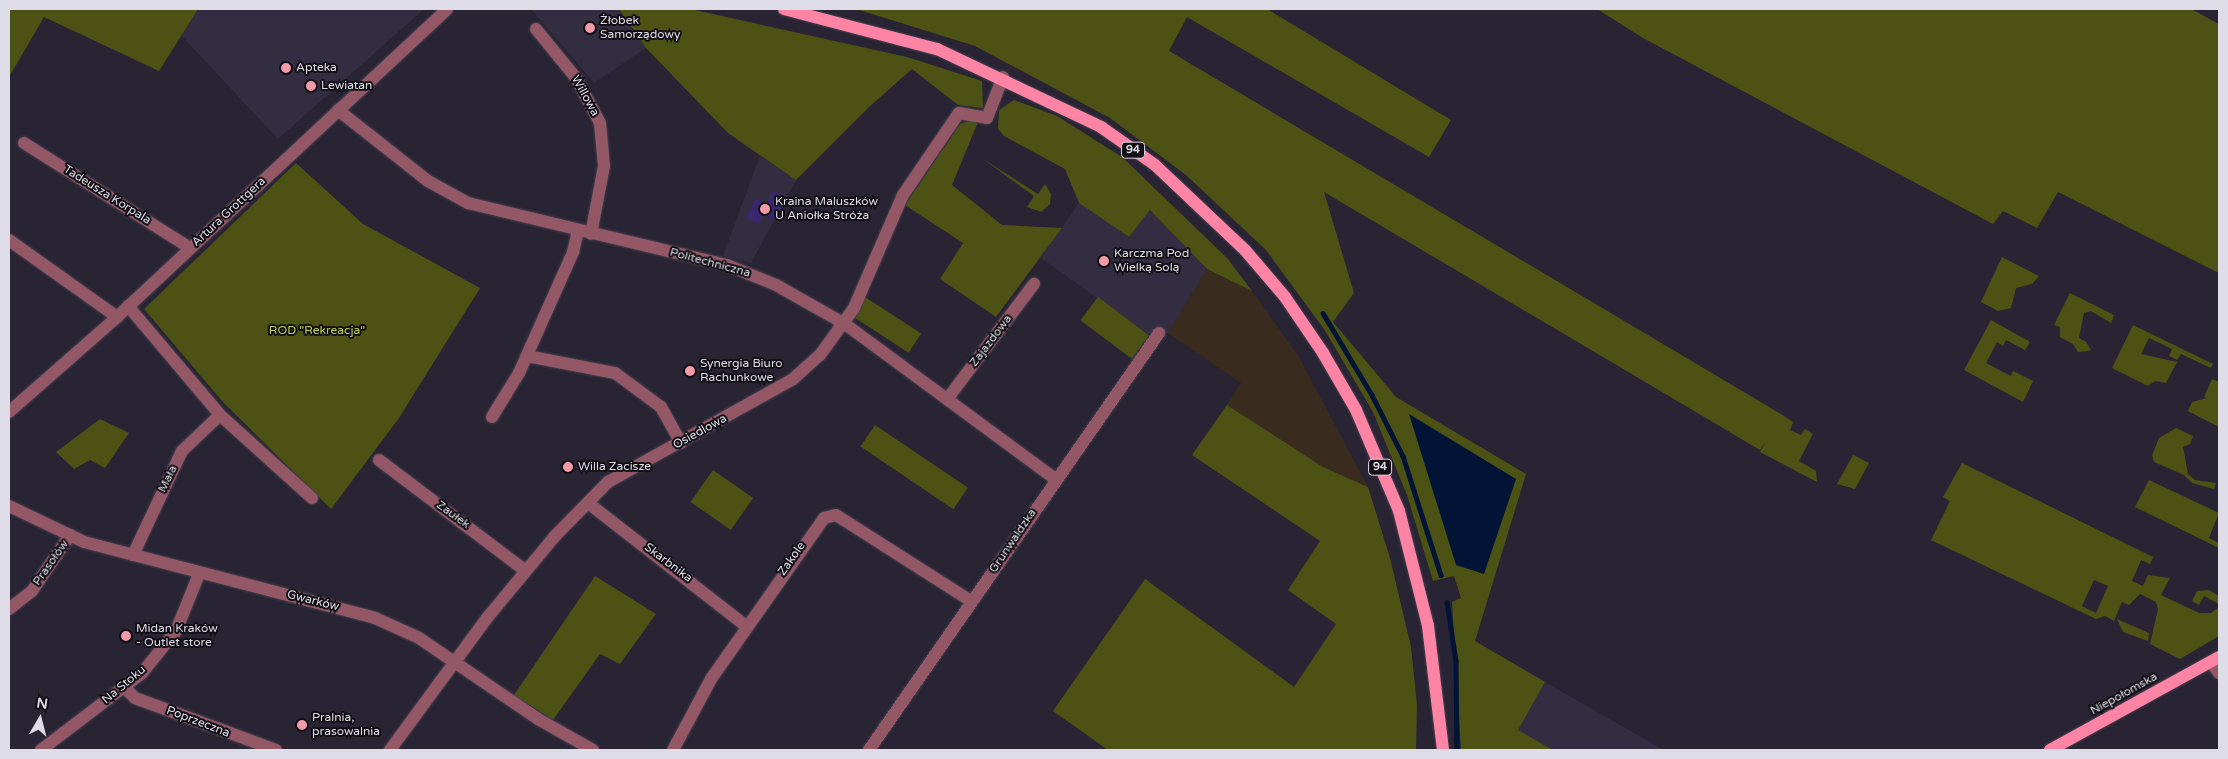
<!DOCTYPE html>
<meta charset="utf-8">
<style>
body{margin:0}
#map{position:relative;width:2228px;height:759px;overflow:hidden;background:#292433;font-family:"Varela Round",sans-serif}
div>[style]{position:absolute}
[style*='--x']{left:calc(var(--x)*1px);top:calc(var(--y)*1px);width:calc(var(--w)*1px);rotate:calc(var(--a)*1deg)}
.built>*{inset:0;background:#332d41}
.industrial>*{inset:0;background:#3a2b1f}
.green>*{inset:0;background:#4c5214;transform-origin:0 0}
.water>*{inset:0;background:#011435}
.stream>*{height:4.5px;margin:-2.25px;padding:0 2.25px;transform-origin:2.25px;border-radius:2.25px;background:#011435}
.building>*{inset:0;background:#3a266e}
.roads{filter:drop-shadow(0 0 1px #464150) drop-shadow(0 0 1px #464150)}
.minor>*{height:12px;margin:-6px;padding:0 6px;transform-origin:6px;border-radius:6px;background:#935766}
.major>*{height:12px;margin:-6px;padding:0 6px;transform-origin:6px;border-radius:6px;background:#fe84a5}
.dots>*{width:14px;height:14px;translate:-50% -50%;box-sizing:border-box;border:2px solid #110f15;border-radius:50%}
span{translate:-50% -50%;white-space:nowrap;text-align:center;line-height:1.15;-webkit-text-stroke:4px #110f15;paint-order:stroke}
.shield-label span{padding:1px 4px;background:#110f15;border:1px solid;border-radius:4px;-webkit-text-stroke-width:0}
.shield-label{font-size:11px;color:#dedce6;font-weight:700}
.poi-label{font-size:12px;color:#dedce6}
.left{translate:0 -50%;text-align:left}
.street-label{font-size:12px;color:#dedce6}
.park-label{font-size:12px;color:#c1ce51}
.frame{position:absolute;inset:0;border:10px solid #dedce6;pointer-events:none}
.north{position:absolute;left:15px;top:694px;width:50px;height:50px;-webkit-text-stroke:4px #110f15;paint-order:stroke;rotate:8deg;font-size:14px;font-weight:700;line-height:20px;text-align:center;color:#dedce6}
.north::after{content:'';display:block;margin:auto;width:18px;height:22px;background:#dedce6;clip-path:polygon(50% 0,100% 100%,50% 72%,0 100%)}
</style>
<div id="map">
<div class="built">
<i style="clip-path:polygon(198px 9px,424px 9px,278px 139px,180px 34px)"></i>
<i style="clip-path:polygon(531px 9px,619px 9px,646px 48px,594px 83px)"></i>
<i style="clip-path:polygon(760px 156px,796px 180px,751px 263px,723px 256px)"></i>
<i style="clip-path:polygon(1079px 203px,1129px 237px,1150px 210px,1207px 269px,1168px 333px,1158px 326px,1149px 335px,1041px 258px)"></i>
<i style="clip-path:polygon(1545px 682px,1664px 750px,1553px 750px,1517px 730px)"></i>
</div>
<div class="industrial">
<i style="clip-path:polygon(1207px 269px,1252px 291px,1299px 357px,1368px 487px,1323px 467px,1227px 405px,1241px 383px,1168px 333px)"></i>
</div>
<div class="green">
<i style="clip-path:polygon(9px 9px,198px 9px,159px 71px,44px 17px,9px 77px)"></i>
<i style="clip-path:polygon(619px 9px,690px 9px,907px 57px,982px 81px,983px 108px,958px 105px,912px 69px,869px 107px,796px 180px,728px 133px,646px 48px)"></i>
<i style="clip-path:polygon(856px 9px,1267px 9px,1451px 120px,1429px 157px,1187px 17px,1169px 51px,1781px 414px,1793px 422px,1790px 430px,1801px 435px,1805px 429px,1813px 434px,1799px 461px,1816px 471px,1817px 482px,1760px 452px,1766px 441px,1760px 450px,1324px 192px,1354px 293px,1333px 322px,1396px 397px,1526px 474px,1475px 641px,1545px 682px,1518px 730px,1553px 750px,1461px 750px,1452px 602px,1461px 598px,1454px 576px,1433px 581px,1407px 495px,1373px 412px,1324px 329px,1266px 250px,1186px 175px,1110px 118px,975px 46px)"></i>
<i style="clip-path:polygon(1597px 9px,2191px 9px,2219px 24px,2219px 273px,2058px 192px,2037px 228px,2003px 211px,1993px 224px,1643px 38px)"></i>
<i style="clip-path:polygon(1014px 100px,1057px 116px,1122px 157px,1227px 258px,1252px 291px,1207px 269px,1150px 210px,1129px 237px,1079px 203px,1065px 169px,1004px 136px,998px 129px,999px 110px)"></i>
<i style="clip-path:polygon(974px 119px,978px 122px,952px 185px,1002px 225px,1062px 228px,996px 317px,940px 279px,963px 243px,905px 205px,960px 124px)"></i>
<i style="clip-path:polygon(983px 159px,1038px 194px,1045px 184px,1051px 194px,1050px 204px,1041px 212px,1027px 207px,1034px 196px)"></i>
<i style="clip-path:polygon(296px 163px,363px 224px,480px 288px,399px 418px,331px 509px,222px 401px,144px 309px)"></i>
<i style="clip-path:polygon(2002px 257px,2039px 276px,2032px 284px,2016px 288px,2011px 308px,1998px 311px,1981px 302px)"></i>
<i style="clip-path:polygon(2070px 293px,2114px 315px,2111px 323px,2091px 311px,2084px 313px,2079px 338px,2086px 342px,2091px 350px,2088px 351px,2078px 352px,2073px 344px,2060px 337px,2060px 327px,2054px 325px)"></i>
<i style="left:865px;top:297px;width:67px;height:23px;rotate:33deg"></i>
<i style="left:1098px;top:297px;width:64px;height:29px;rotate:37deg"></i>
<i style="clip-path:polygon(1991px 320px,2030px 342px,2025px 350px,2006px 340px,2003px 346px,1997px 342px,1986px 363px,2011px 376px,2013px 371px,2033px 381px,2023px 402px,1964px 370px)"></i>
<i style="clip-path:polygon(2133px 325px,2211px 363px,2213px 363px,2211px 368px,2181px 354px,2177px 360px,2169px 356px,2172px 349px,2149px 338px,2141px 354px,2177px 362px,2166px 383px,2155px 381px,2148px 386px,2112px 368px)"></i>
<i style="clip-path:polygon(2212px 379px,2219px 382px,2219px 427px,2188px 411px,2192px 402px,2207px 398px,2204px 397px)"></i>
<i style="clip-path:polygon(1227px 405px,1323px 467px,1368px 487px,1390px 558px,1411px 647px,1417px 705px,1416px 750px,1108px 750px,1053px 711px,1145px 579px,1294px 687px,1336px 624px,1288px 590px,1320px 541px,1192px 455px)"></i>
<i style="clip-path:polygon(100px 419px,129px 433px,105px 468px,90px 460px,74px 469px,56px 452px)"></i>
<i style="left:875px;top:425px;width:112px;height:26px;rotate:34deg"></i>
<i style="clip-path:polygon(2176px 428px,2193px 436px,2190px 444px,2183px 447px,2188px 474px,2195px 480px,2216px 483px,2214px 489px,2192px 483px,2184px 475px,2154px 462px,2152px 455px,2159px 438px)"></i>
<i style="clip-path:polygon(1853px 455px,1869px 463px,1855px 489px,1837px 484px)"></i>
<i style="clip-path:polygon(evenodd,1962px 463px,2153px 557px,2150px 564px,2141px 560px,2132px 581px,2143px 586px,2148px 575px,2170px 578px,2161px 595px,2199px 613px,2211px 613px,2219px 607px,2219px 636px,2180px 659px,2150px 644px,2158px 609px,2156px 602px,2140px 594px,2129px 605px,2122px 602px,2114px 621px,2105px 616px,2096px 619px,1931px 540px,1950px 501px,1943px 497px,1962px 463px,2094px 580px,2108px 586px,2096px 613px,2082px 606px,2094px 580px)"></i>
<i style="left:713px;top:470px;width:49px;height:39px;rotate:35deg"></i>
<i style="clip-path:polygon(2149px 480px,2219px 513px,2209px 538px,2219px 543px,2219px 548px,2135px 507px)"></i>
<i style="clip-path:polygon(595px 576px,656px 614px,620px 664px,600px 654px,553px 720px,514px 695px)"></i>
<i style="clip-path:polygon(2209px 590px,2219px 596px,2219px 604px,2204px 596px,2199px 605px,2192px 601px,2197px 591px)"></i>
<i style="clip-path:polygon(2117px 619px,2149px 633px,2148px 641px,2123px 632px)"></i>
</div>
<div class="water">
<i style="clip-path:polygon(1409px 414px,1516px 479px,1484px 574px,1456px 565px)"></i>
</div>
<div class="stream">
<i style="--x:1323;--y:313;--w:96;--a:59.1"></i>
<i style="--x:1372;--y:395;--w:68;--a:63.1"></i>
<i style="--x:1403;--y:456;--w:125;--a:72.3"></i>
<i style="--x:1447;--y:602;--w:60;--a:81.3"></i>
<i style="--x:1456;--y:661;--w:89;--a:89.4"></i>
</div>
<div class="building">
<i style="clip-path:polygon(773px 191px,787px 198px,774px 220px,763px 215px,759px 224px,746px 218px,756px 198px,767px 203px)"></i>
</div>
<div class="roads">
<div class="minor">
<i style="--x:536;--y:29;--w:63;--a:50.8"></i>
<i style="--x:576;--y:78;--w:51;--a:61.9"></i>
<i style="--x:600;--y:123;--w:43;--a:84.7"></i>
<i style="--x:604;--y:166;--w:69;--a:100.8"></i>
<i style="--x:338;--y:110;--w:115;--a:38.3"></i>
<i style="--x:428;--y:181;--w:46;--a:28.8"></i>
<i style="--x:468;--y:203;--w:266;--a:13.5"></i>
<i style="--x:727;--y:265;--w:53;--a:22.2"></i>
<i style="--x:776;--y:285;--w:79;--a:29.5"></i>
<i style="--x:845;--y:324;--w:261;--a:36.4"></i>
<i style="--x:24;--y:143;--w:196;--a:32.3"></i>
<i style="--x:9;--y:240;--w:133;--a:35.5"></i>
<i style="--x:128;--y:306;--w:143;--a:49.8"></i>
<i style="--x:220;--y:415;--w:124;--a:42.1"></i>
<i style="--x:527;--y:356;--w:90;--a:10.9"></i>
<i style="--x:615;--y:373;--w:57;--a:36.5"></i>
<i style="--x:661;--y:407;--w:41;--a:60.9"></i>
<i style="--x:948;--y:398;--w:143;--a:-53"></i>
<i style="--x:9;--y:412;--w:144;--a:-41.3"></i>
<i style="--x:117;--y:317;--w:451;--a:-43"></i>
<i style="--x:492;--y:417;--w:52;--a:-58.5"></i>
<i style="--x:519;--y:373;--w:133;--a:-65.9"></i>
<i style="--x:573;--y:252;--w:22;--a:-77"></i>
<i style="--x:379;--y:460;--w:184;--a:37.1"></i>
<i style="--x:588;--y:503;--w:200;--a:37.9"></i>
<i style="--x:9;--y:506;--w:83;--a:25.6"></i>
<i style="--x:84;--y:542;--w:301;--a:14.6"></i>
<i style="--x:375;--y:618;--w:48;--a:24.4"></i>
<i style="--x:419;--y:638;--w:144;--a:34.2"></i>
<i style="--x:538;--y:719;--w:63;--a:29.4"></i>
<i style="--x:133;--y:555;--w:115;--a:-64.8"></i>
<i style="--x:182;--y:451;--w:52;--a:-43.5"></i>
<i style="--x:9;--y:609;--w:29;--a:-38"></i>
<i style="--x:32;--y:591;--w:68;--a:-55.8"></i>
<i style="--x:2211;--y:662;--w:14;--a:54"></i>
<i style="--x:124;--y:687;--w:16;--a:45"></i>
<i style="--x:135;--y:698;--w:150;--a:20.2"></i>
<i style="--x:41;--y:750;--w:127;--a:-37.3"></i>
<i style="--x:142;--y:673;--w:54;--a:-51"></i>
<i style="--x:176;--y:631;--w:61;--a:-68"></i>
<i style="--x:390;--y:750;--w:164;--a:-53.7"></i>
<i style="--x:487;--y:618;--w:107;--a:-50.3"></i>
<i style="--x:555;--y:536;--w:76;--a:-45.5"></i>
<i style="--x:608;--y:482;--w:212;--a:-29.1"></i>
<i style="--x:793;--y:379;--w:36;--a:-42"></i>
<i style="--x:820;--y:355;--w:58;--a:-54.1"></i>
<i style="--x:854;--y:308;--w:123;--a:-66.6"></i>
<i style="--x:903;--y:195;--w:99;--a:-55.7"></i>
<i style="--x:959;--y:113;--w:28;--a:10"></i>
<i style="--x:987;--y:118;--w:44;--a:-68.7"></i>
<i style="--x:673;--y:750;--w:81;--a:-61.8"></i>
<i style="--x:711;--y:679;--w:197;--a:-54.9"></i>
<i style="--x:824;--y:518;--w:12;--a:-14"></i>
<i style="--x:836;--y:515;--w:160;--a:32.5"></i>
<i style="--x:869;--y:750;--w:508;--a:-55.18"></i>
</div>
<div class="major">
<i style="--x:784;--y:9;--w:158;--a:14.7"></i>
<i style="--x:937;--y:49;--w:182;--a:25.4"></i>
<i style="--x:1101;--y:127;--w:66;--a:35.1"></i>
<i style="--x:1155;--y:165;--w:124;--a:43.4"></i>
<i style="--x:1245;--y:250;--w:62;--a:49.6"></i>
<i style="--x:1285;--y:297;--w:68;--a:55.8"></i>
<i style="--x:1323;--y:353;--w:66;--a:59.9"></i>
<i style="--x:1356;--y:410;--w:110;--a:66.9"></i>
<i style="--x:1399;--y:511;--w:119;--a:75.8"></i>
<i style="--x:1428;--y:626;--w:125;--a:83.1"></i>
<i style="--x:2050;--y:750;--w:193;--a:-28.8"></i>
</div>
</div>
<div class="dots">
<i style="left:590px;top:28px;background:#f39aa8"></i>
<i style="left:286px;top:68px;background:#f39aa8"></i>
<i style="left:311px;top:86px;background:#f39aa8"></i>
<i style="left:765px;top:209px;background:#f39aa8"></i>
<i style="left:1104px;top:261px;background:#f39aa8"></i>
<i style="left:690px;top:371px;background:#f39aa8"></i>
<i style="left:568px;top:467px;background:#f39aa8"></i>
<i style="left:126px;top:636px;background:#f39aa8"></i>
<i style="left:302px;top:725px;background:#f39aa8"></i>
</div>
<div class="shield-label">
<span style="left:1133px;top:150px">94</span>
<span style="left:1380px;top:467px">94</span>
</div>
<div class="poi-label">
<span class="left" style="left:600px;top:28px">Żłobek<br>Samorządowy</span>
<span class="left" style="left:296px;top:68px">Apteka</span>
<span class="left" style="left:321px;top:86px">Lewiatan</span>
<span class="left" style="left:775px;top:209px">Kraina Maluszków<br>U Aniołka Stróża</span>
<span class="left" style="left:1114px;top:261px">Karczma Pod<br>Wielką Solą</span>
<span class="left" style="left:700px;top:371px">Synergia Biuro<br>Rachunkowe</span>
<span class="left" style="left:578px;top:467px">Willa Zacisze</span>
<span class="left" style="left:136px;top:636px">Midan Kraków<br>- Outlet store</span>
<span class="left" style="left:312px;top:725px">Pralnia,<br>prasowalnia</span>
</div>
<div class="street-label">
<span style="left:585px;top:96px;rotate:61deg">Willowa</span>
<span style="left:107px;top:195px;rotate:32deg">Tadeusza Korpala</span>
<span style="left:229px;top:212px;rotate:-43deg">Artura Grottgera</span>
<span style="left:710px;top:263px;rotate:15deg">Politechniczna</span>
<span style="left:991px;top:341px;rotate:-53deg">Zajazdowa</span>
<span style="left:700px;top:432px;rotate:-29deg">Osiedlowa</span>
<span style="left:168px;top:479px;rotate:-64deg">Mała</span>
<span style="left:453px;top:515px;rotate:36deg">Zaułek</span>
<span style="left:1013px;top:541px;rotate:-56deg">Grunwaldzka</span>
<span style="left:792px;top:559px;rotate:-55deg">Zakole</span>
<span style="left:51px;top:563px;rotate:-55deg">Prasołów</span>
<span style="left:668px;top:563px;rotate:37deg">Skarbnika</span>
<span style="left:313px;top:601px;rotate:14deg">Gwarków</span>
<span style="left:124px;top:685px;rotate:-40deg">Na Stoku</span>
<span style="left:2124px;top:694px;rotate:-29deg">Niepołomska</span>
<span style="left:198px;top:722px;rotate:21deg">Poprzeczna</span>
</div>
<div class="park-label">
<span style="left:317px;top:331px">ROD "Rekreacja"</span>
</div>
<div class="frame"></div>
<div class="north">N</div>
</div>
